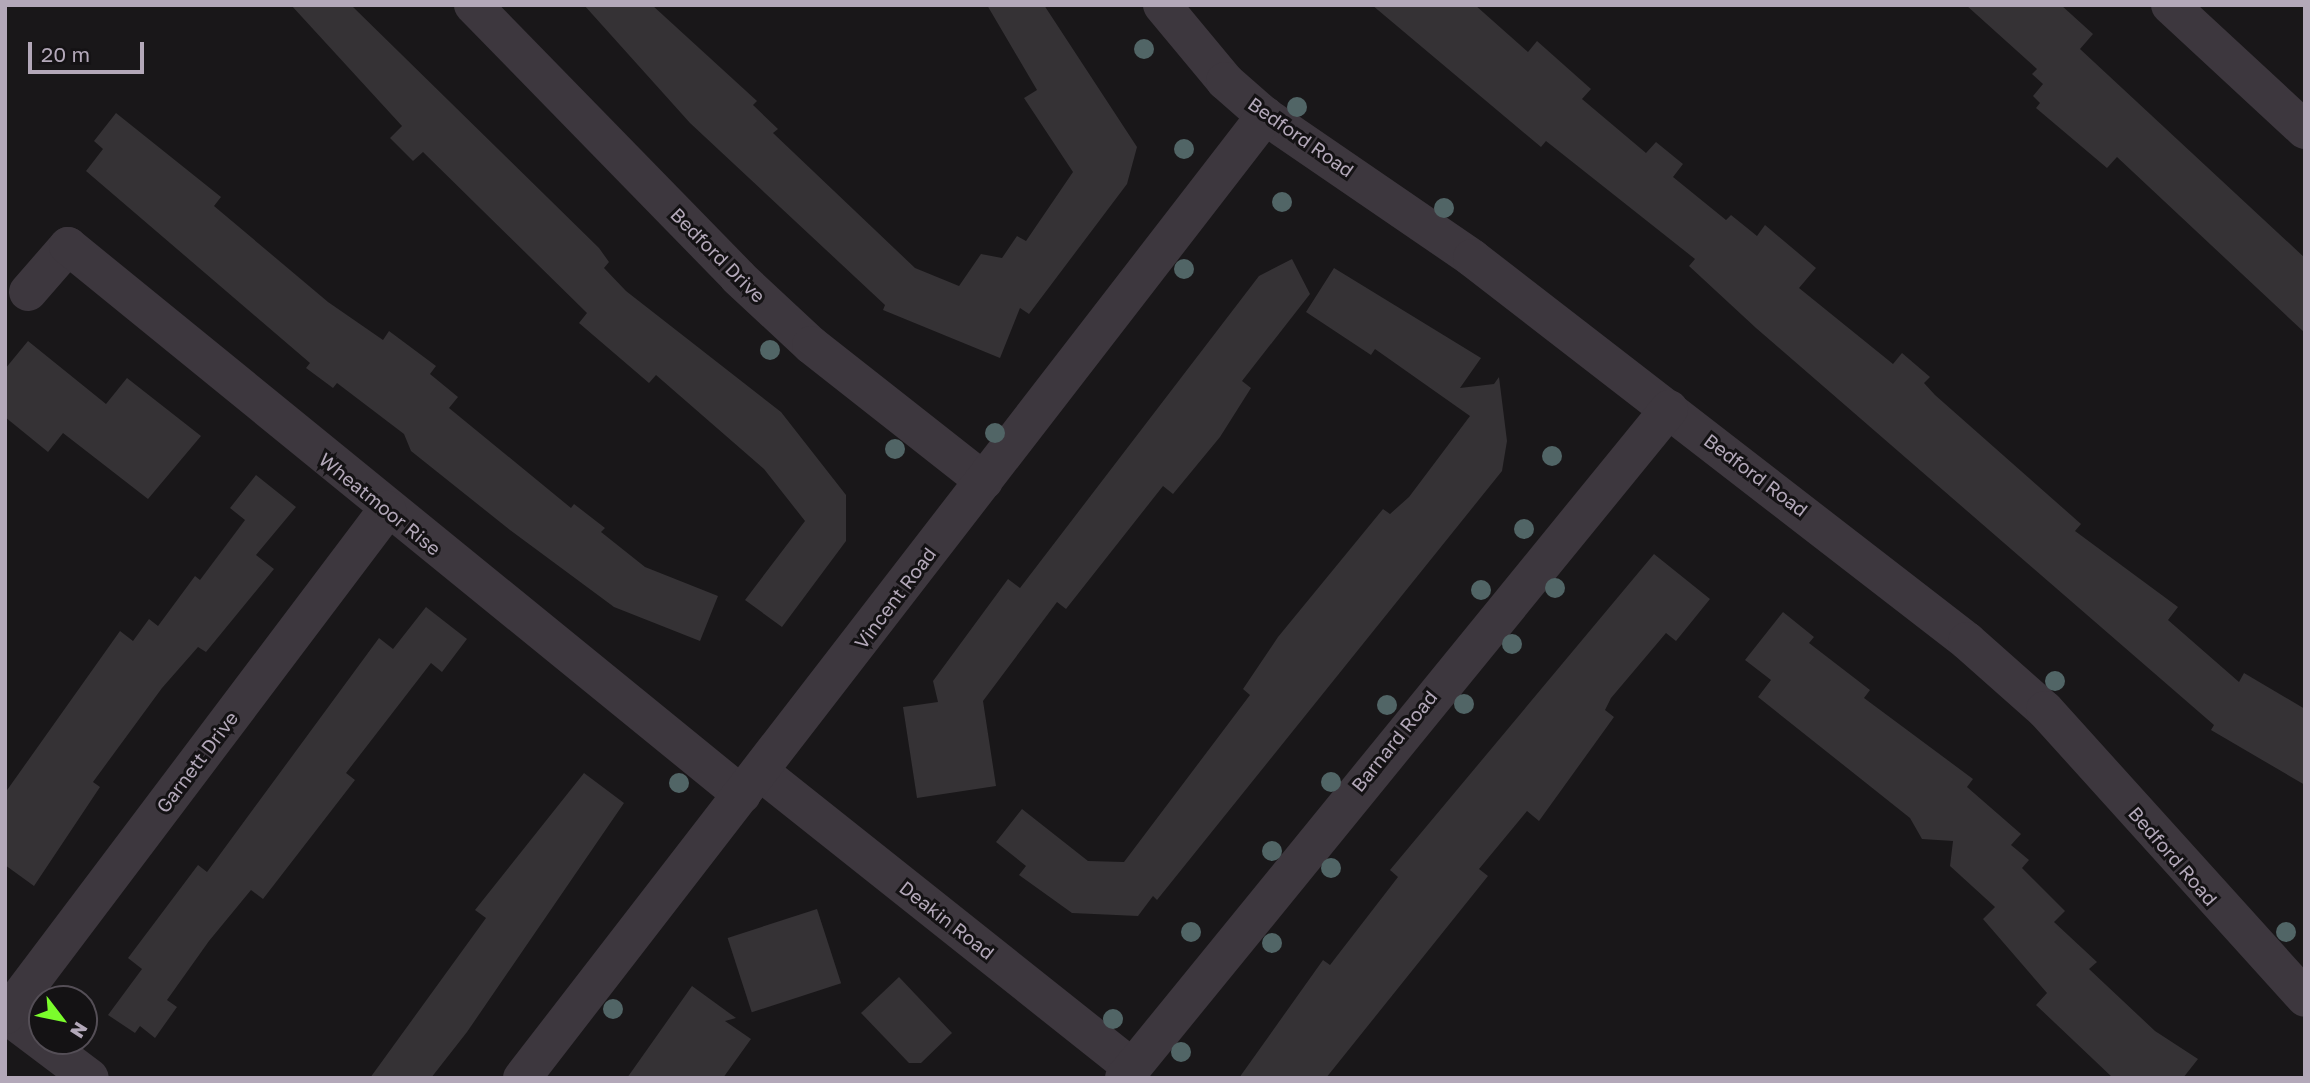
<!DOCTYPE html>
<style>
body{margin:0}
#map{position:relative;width:2310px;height:1083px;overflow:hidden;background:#191719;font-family:"Golos Text",sans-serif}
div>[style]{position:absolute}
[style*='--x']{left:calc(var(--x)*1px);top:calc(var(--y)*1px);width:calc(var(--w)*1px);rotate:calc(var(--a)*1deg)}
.building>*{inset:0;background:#353235;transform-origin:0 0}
.minor>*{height:38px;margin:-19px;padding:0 19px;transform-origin:19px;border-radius:19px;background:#3d373e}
.trees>*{width:20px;height:20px;margin:-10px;border-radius:50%;background:#516566}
span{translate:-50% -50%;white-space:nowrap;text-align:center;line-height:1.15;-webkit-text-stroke:6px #141214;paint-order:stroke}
.street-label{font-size:19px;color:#b3a8b9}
.frame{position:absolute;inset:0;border:7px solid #b3a8b9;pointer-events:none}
.north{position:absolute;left:28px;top:985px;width:70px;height:70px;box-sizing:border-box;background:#141214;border:2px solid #544e56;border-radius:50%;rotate:122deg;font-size:19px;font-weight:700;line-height:28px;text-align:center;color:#b3a8b9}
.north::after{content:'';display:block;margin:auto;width:24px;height:32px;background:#7bfc2c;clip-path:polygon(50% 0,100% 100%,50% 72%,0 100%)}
.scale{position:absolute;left:28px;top:42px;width:116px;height:32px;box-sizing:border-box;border:4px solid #b3a8b9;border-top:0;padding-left:9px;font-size:21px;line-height:24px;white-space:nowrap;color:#b3a8b9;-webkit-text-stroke:5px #141214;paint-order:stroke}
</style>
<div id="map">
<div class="building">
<i style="clip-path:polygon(291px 5px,351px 5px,599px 248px,609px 262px,604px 268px,626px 291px,781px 412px,846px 495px,846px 541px,782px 627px,745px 600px,805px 521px,764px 469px,656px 375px,649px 383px,579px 323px,587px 313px,423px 152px,413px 161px,390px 138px,402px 126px)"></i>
<i style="clip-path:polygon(584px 5px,652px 5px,757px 101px,753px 105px,778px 129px,773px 133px,915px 268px,959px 286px,981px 254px,1002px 258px,1017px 236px,1026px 241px,1073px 172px,1024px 98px,1037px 90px,987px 5px,1044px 5px,1137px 147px,1127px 184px,1029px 314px,1020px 308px,1000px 358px,883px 310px,885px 305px,690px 123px)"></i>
<i style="clip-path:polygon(1372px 5px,1475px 5px,1528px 52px,1537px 41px,1591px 89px,1582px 99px,1646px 153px,1656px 142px,1683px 164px,1673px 177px,1726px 220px,1731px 215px,1757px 236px,1765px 225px,1816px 268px,1799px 288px,1893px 364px,1902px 353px,1930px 377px,1924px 383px,1935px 395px,2081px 524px,2075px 531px,2178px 607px,2168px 620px,2239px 682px,2244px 673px,2305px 709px,2305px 785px,2211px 730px,2214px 725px,1756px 328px,1689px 266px,1695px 259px,1546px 141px,1541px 147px)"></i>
<i style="clip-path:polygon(1966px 5px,2061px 5px,2093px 34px,2080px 49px,2305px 258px,2305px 333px,2117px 157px,2107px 168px,2036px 108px,2040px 103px,2033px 96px,2043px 84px,2032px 74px,2037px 69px)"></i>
<i style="clip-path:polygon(116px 113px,221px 197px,214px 206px,328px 302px,383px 340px,389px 331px,436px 366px,430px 374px,458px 397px,449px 408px,571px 508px,574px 504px,605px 528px,601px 532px,645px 567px,718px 596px,700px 641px,614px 607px,510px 530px,411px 451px,404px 434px,337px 383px,333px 388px,306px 368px,310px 363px,86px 171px,103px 149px,94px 141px)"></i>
<i style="clip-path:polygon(1292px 259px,1310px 294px,1242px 381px,1251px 388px,1220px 437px,1173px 494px,1163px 486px,1066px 609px,1057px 602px,983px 701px,996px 786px,917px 798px,903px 707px,938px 702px,933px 681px,1008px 579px,1020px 588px,1259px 276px)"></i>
<i style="clip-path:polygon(1334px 268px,1481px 358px,1460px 388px,1494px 384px,1499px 377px,1507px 441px,1502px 471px,1157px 900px,1153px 896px,1138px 916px,1072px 913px,1019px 875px,1026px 866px,996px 842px,1022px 809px,1088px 861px,1124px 862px,1250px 695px,1243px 689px,1278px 637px,1383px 509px,1390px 514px,1409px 497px,1470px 416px,1375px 349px,1371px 355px,1306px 312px)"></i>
<i style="clip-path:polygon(28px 341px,106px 404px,127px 378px,201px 436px,148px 499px,63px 433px,48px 452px,5px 417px,5px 369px)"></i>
<i style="clip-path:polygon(256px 475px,296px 507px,256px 555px,274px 569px,206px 652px,198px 647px,162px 688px,93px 782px,100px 787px,34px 886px,5px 865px,5px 793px,120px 631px,133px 641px,149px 619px,158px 626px,195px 576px,200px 580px,245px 520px,230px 508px)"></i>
<i style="clip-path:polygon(1654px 554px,1710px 599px,1676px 641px,1666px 633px,1611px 698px,1605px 710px,1614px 717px,1539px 821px,1527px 811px,1479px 869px,1488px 876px,1326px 1078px,1239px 1078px,1323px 960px,1330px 965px,1398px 877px,1390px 870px)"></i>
<i style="clip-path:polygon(426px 607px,467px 639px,442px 672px,431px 663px,346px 773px,355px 780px,263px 899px,251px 890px,209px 941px,167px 1000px,177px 1007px,155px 1038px,140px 1026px,135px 1033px,108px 1015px,142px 969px,128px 958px,198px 865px,207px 872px,379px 638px,393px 649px)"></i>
<i style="clip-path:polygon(1783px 612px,1814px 637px,1809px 643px,1870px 690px,1864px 698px,1973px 779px,1967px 787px,2021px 834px,2011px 845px,2029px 860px,2022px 868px,2065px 911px,2054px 922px,2097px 962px,2089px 969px,2155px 1031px,2198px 1059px,2183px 1078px,2113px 1078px,2036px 1005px,2047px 993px,1983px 919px,1995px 907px,1950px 866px,1953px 841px,1922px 839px,1910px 818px,1758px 697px,1771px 680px,1745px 660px)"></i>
<i style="clip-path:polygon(584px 773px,624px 803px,467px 1032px,431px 1078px,370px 1078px,486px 918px,475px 910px)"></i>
<i style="left:817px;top:909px;width:78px;height:94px;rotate:72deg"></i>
<i style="clip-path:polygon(899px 977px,952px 1033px,921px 1063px,909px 1063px,861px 1013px)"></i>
<i style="clip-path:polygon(692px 986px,736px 1018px,725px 1021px,751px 1039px,723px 1078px,627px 1078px)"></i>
</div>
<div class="minor">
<i style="--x:473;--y:5;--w:380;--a:45.7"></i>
<i style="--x:738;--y:277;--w:100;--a:43"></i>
<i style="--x:811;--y:345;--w:220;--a:38.2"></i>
<i style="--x:1162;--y:5;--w:99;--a:50.3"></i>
<i style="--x:1225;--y:81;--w:53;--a:41.2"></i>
<i style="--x:1265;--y:116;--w:251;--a:34.4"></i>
<i style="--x:1472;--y:258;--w:626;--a:37.73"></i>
<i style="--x:1967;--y:641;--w:104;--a:41.5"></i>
<i style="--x:2045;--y:710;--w:388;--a:47.9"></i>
<i style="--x:2170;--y:5;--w:184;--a:42.8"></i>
<i style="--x:28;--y:292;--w:61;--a:-49"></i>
<i style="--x:68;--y:246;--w:869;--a:39.16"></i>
<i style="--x:763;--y:774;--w:471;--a:38.5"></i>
<i style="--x:5;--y:1014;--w:106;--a:37"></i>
<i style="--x:6;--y:1015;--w:633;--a:-52.97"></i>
<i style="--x:522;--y:1078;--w:1216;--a:-52.32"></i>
<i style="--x:1124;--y:1078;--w:863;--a:-50.83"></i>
</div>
<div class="trees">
<i style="left:1144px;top:49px"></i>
<i style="left:1297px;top:107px"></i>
<i style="left:1184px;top:149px"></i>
<i style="left:1282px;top:202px"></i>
<i style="left:1444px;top:208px"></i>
<i style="left:1184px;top:269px"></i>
<i style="left:770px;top:350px"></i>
<i style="left:995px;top:433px"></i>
<i style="left:895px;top:449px"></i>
<i style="left:1552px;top:456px"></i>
<i style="left:1524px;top:529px"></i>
<i style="left:1555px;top:588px"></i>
<i style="left:1481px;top:590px"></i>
<i style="left:1512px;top:644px"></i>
<i style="left:2055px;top:681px"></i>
<i style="left:1464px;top:704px"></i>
<i style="left:1387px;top:705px"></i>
<i style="left:1331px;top:782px"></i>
<i style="left:679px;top:783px"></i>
<i style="left:1272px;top:851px"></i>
<i style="left:1331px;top:868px"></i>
<i style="left:1191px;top:932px"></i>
<i style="left:2286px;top:932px"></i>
<i style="left:1272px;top:943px"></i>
<i style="left:613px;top:1009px"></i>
<i style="left:1113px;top:1019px"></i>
<i style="left:1181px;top:1052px"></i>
</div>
<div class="street-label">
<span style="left:1301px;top:137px;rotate:35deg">Bedford Road</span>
<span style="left:718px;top:255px;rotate:45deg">Bedford Drive</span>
<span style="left:1756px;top:475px;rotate:37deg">Bedford Road</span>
<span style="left:380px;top:504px;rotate:39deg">Wheatmoor Rise</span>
<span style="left:895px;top:598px;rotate:-53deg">Vincent Road</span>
<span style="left:1394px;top:741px;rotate:-51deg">Barnard Road</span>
<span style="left:197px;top:762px;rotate:-53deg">Garnett Drive</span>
<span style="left:2173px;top:856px;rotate:49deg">Bedford Road</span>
<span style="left:947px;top:920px;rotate:38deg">Deakin Road</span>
</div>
<div class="frame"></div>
<div class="north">N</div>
<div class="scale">20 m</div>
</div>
